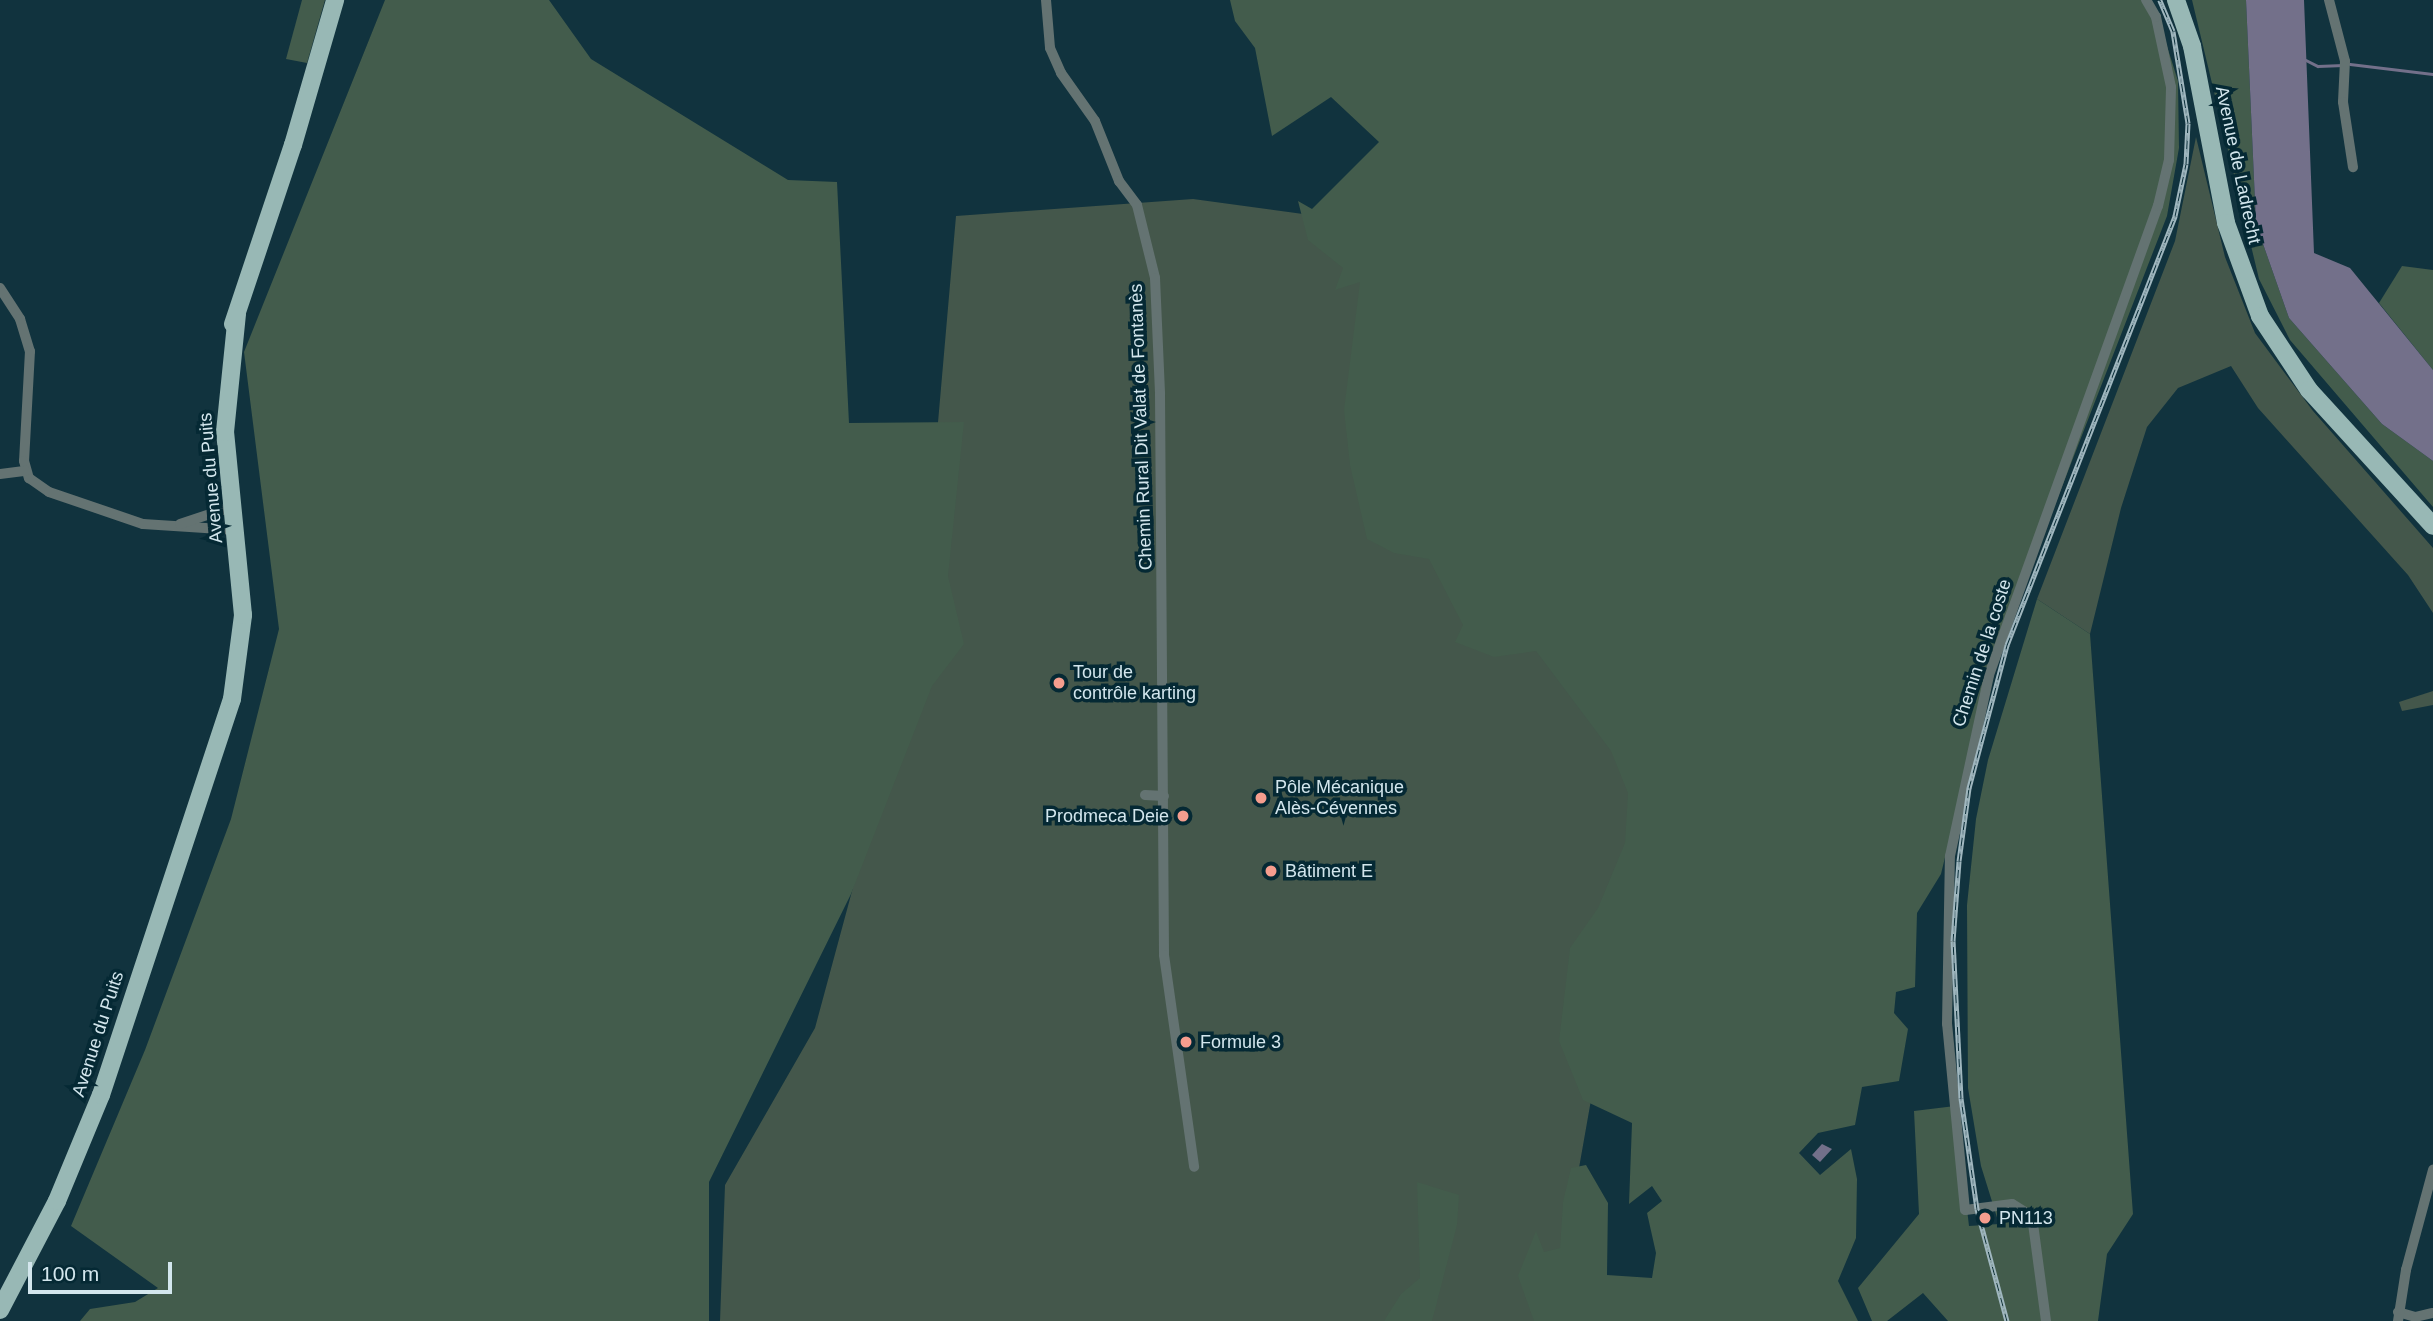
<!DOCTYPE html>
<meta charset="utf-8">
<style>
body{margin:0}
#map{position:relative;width:2433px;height:1321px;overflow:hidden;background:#11333e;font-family:Arial,sans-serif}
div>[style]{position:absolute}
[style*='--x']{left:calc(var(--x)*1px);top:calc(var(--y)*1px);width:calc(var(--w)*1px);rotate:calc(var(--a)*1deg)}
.green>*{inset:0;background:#44574b}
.forest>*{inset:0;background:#435c4c}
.water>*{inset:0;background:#73708a}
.stream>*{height:2.5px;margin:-1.25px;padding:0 1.25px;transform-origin:1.25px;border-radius:1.25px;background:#73708a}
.minor>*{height:10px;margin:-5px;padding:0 5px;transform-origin:5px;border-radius:5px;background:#647372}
.primary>*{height:18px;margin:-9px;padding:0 9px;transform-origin:9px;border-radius:9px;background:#98b8b5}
.rail>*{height:5px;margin-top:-2.5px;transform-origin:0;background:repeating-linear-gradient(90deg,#052934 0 8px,#a0b7bf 0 16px);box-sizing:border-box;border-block:2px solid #a0b7bf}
.dots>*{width:19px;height:19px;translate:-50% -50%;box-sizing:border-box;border:4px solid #052934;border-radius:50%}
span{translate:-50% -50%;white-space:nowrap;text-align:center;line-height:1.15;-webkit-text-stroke:7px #052934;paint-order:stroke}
.street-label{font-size:18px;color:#d3e6ed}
.poi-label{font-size:18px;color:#d3e6ed}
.left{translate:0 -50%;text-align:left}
.right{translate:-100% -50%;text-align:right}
.scale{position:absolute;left:28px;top:1262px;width:144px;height:32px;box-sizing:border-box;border:4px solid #d3e6ed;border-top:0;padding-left:9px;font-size:21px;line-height:24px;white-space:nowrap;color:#d3e6ed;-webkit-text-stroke:5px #052934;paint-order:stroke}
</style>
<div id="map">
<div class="green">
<i style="clip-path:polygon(2196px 137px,2225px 257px,2255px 333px,2313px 411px,2433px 548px,2433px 613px,2408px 575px,2258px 408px,2231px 366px,2178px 388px,2147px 427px,2121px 508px,2090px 634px,2037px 599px,2175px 241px)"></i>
<i style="clip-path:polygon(1193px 199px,1325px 217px,1513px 396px,1651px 837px,1603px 1032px,1570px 1219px,1563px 1321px,720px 1321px,725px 1185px,815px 1028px,888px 758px,924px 583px,956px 216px)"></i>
<i style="clip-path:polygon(2433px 691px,2433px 705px,2402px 711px,2399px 702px)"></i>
</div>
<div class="forest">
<i style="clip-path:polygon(302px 0,325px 0,307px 63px,286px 59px)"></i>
<i style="clip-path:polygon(385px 0,549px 0,591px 59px,788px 180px,837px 182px,849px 423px,964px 422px,948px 576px,964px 644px,932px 686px,851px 894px,709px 1182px,709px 1321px,80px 1321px,90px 1309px,135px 1302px,158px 1288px,71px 1226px,145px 1050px,231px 819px,279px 629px,244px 352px)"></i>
<i style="clip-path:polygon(1230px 0,2151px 0,2154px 5px,2178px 81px,2179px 148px,2167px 216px,1989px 675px,1941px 874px,1917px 913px,1915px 987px,1896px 992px,1894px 1013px,1908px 1029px,1899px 1081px,1862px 1087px,1855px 1125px,1818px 1133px,1799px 1153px,1820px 1175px,1851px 1149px,1857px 1179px,1856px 1238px,1838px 1281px,1858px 1321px,1534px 1321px,1518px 1276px,1536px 1231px,1544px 1252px,1560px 1248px,1563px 1202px,1571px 1168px,1586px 1165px,1608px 1203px,1607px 1275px,1652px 1278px,1656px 1253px,1647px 1213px,1662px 1201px,1652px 1186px,1629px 1204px,1632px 1123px,1583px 1100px,1559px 1041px,1570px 948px,1598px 908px,1625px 843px,1628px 793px,1611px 751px,1536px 651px,1494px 657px,1455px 642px,1463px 625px,1429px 559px,1394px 553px,1367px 539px,1350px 465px,1344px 410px,1360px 282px,1335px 290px,1343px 268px,1308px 240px,1298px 201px,1312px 209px,1379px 142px,1331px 97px,1272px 136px,1255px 48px,1235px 21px)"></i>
<i style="clip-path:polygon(2192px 0,2246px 0,2256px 224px,2289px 318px,2382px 424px,2433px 461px,2433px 507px,2290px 340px,2259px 279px)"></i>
<i style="clip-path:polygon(2402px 266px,2433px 270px,2433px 370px,2379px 303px)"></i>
<i style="clip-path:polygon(2037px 599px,2090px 634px,2133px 1214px,2107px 1254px,2098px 1321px,1948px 1321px,1923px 1293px,1887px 1321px,1872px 1321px,1858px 1288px,1919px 1214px,1914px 1111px,1955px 1106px,1969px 1226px,1999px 1224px,1981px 1166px,1968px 1088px,1967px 905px,1976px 819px,1988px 760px)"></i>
<i style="clip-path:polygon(1417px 1182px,1459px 1195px,1457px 1225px,1432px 1321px,1384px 1321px,1401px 1294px,1420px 1278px)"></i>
</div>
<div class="water">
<i style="clip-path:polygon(2246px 0,2304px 0,2314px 253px,2350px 268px,2433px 370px,2433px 461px,2382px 424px,2289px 318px,2256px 224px)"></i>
<i style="clip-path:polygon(1822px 1144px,1832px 1149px,1820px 1162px,1812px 1155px)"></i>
</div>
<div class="stream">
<i style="--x:2306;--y:60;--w:13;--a:27"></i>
<i style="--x:2318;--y:66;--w:25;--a:-2"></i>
<i style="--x:2350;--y:64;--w:84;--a:6.9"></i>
</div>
<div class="minor">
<i style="--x:1046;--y:0;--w:48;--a:85.2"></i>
<i style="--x:1050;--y:48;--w:27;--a:66"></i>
<i style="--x:1061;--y:73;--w:59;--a:54.7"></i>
<i style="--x:1095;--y:121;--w:65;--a:68.2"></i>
<i style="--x:1119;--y:181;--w:30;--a:53"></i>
<i style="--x:1137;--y:205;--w:75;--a:76.1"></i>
<i style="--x:1155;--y:278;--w:116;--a:87.5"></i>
<i style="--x:1160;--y:394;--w:561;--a:89.59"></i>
<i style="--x:1164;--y:955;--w:214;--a:81.9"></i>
<i style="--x:2329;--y:0;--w:63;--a:75.3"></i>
<i style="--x:2345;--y:61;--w:41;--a:92.8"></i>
<i style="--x:2343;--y:102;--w:66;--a:81.3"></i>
<i style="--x:0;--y:288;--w:37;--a:57"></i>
<i style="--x:20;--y:319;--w:34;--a:73"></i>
<i style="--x:30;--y:351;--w:110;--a:93.1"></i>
<i style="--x:24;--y:461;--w:18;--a:74"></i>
<i style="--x:29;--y:478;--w:24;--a:35"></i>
<i style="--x:49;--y:492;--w:99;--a:18.8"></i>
<i style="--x:143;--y:524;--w:93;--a:3.7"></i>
<i style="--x:0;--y:474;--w:26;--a:-7"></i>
<i style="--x:180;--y:524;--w:57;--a:-18.4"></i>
<i style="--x:1145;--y:795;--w:19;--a:3"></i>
<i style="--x:2398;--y:1312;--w:18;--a:16"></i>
<i style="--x:2415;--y:1317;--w:18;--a:-13"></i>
<i style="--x:2046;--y:1321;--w:98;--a:-97.6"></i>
<i style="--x:2033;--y:1224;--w:14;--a:-124"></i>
<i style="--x:2025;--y:1212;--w:15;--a:-148"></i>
<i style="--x:2012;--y:1204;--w:47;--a:172.7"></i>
<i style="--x:1965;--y:1210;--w:187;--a:-95.5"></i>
<i style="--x:1947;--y:1024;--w:168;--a:-89"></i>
<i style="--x:1950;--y:856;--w:185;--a:-77.8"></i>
<i style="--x:1989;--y:675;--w:499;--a:-70.2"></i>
<i style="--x:2158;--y:206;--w:47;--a:-76.6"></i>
<i style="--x:2169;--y:160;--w:73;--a:-88.4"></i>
<i style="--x:2171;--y:87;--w:72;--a:-102.1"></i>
<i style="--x:2156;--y:17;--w:20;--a:-120"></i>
<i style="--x:2398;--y:1321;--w:52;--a:-81.1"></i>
<i style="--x:2406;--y:1270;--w:104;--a:-74.9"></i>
</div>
<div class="primary">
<i style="--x:2176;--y:0;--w:49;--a:70.8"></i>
<i style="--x:2192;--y:46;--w:180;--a:79.1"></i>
<i style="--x:2226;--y:223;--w:99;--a:69.9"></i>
<i style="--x:2260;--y:316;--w:89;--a:56.5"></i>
<i style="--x:2309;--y:390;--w:184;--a:47.6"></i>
<i style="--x:233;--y:324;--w:189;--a:-71.5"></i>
<i style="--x:293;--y:145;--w:151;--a:-73.8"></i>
<i style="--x:0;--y:1310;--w:123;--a:-62.4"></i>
<i style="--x:57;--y:1201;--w:115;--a:-67.5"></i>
<i style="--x:101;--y:1095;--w:417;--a:-71.7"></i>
<i style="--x:232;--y:699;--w:85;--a:-82.5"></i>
<i style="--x:243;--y:615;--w:184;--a:-95.6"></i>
<i style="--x:225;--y:432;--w:119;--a:-84.2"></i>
</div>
<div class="rail">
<i style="--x:2007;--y:1321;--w:116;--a:-105"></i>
<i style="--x:1977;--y:1209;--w:112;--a:-98.2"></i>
<i style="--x:1961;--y:1098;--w:157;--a:-92.9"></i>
<i style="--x:1953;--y:941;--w:80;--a:-85.7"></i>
<i style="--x:1959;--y:861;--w:74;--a:-82.2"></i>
<i style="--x:1969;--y:788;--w:148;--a:-75.1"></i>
<i style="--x:2007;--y:645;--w:461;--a:-68.6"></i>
<i style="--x:2175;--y:216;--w:53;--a:-78.1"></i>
<i style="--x:2186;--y:164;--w:41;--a:-87.2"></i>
<i style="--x:2188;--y:123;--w:93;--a:-99.3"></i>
<i style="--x:2173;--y:31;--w:34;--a:-113"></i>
</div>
<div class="dots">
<i style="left:1059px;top:683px;background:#f59d8e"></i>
<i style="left:1261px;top:798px;background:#f59d8e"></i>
<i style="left:1183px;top:816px;background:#f59d8e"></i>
<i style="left:1271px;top:871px;background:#f59d8e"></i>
<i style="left:1186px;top:1042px;background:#f59d8e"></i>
<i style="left:1985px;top:1218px;background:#f59d8e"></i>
</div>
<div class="street-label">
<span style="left:2238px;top:165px;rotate:78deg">Avenue de Ladrecht</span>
<span style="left:1141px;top:427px;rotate:-92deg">Chemin Rural Dit Valat de Fontanès</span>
<span style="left:211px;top:478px;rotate:-95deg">Avenue du Puits</span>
<span style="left:1982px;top:653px;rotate:-72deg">Chemin de la coste</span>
<span style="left:98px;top:1034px;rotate:-72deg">Avenue du Puits</span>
</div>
<div class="poi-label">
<span class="left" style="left:1073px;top:683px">Tour de<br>contrôle karting</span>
<span class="left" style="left:1275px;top:798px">Pôle Mécanique<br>Alès-Cévennes</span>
<span class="right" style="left:1169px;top:816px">Prodmeca Deie</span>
<span class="left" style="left:1285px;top:871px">Bâtiment E</span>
<span class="left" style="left:1200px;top:1042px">Formule 3</span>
<span class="left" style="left:1999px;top:1218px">PN113</span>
</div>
<div class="scale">100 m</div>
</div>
